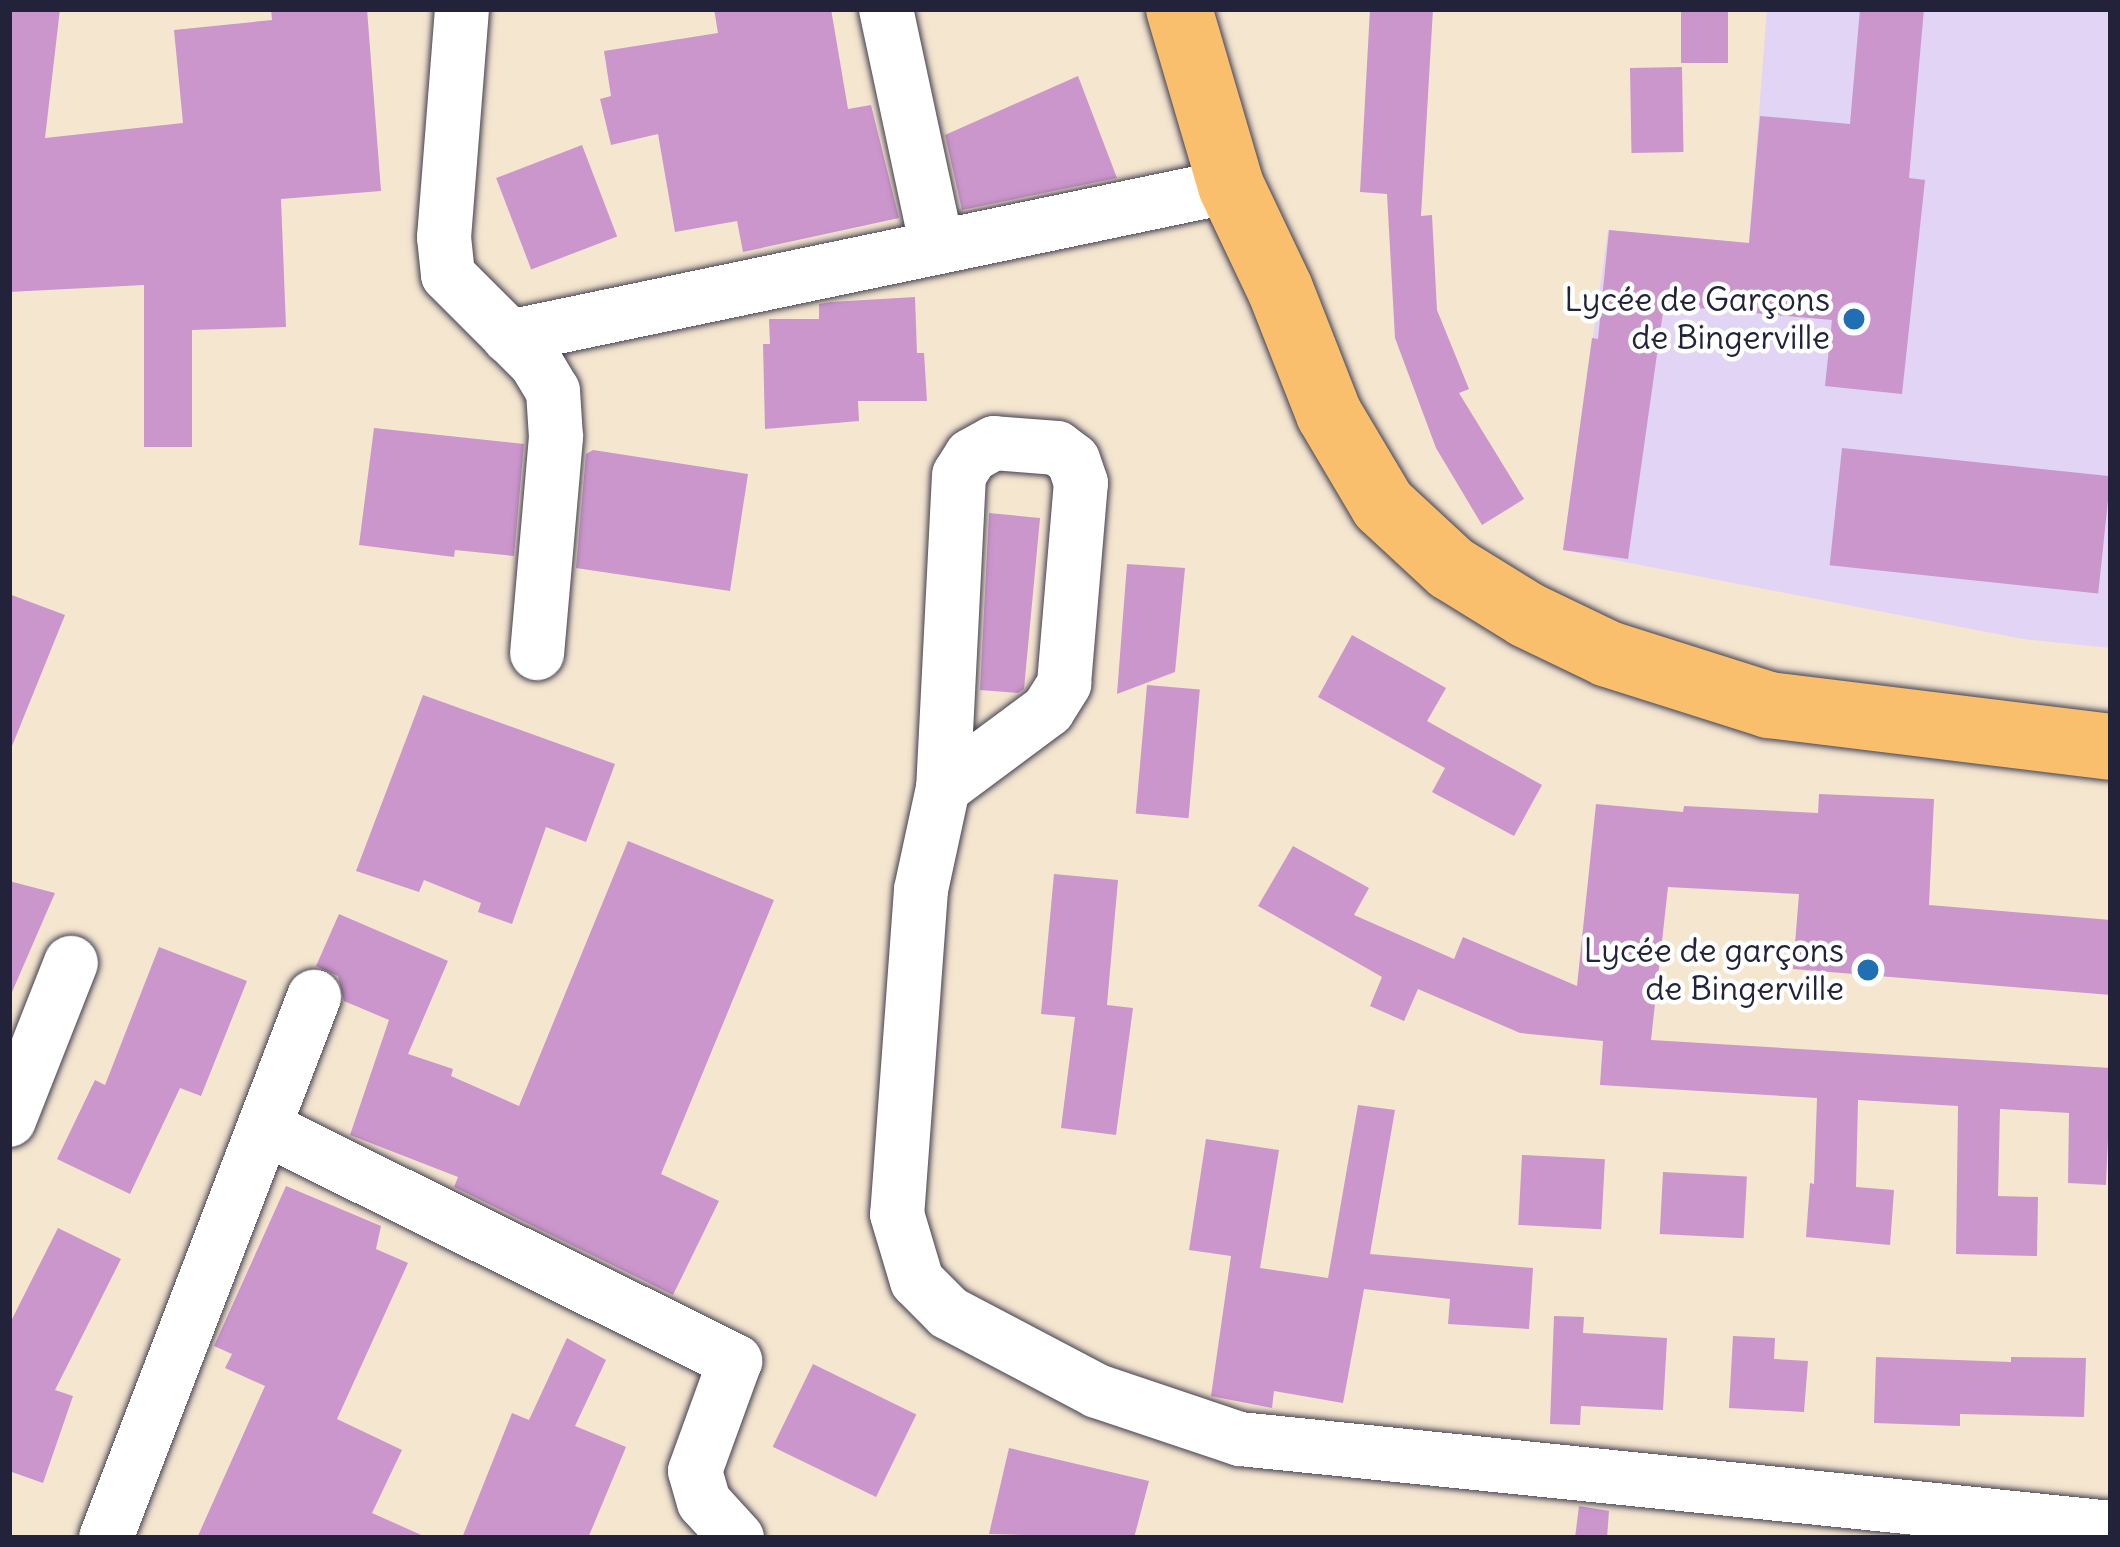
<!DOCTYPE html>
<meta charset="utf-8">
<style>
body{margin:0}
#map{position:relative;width:2120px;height:1547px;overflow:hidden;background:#f5e6d0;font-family:Delius,sans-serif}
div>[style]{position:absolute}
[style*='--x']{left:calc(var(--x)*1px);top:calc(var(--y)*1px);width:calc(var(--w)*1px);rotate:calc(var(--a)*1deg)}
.built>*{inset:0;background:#e1d4f4}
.building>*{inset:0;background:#cb96cc;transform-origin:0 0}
.roads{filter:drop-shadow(0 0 3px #423f51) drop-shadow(0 0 3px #423f51)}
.minor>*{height:54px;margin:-27px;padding:0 27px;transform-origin:27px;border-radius:27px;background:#fff}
.major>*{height:66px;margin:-33px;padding:0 33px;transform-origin:33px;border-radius:33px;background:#f9bf6d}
.dots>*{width:33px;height:33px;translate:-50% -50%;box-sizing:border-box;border:6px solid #fff;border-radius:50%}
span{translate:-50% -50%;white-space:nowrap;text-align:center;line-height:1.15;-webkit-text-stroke:9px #fff;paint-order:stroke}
.poi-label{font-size:33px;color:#22223b}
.right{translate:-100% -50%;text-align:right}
.frame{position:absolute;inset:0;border:12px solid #22223b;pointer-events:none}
</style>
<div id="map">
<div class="built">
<i style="clip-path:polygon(1767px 9px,2111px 9px,2111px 648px,2023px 639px,1563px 550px,1608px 230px,1749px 243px)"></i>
</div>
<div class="building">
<i style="clip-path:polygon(9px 9px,60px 9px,45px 138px,183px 123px,174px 30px,272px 20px,271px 9px,367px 9px,381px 191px,281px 199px,286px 327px,192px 330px,192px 447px,144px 447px,144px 285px,9px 292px)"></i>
<i style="clip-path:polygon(714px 9px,831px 9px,848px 109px,871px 105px,899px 218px,743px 252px,737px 221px,675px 232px,658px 134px,611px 145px,600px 99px,611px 96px,604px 51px,718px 33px)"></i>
<i style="clip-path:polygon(1370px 9px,1433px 9px,1421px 216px,1432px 215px,1437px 310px,1469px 389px,1459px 393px,1524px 499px,1482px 525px,1436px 448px,1395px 338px,1387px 194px,1360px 192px)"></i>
<i style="left:1681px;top:9px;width:47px;height:54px"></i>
<i style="clip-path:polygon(1860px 9px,1924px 9px,1909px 178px,1925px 180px,1902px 394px,1825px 386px,1832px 320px,1664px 305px,1628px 559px,1563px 550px,1592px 338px,1598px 339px,1609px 230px,1749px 243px,1760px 116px,1850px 124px)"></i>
<i style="left:1682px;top:67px;width:85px;height:52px;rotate:89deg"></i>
<i style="clip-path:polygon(1078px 76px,1117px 178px,962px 210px,945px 135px)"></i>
<i style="left:582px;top:145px;width:98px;height:92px;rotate:69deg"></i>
<i style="clip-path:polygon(915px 297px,917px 353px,924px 353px,927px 401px,858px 401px,859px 421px,765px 429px,763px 344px,770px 344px,769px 319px,819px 319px,819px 304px,831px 302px)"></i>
<i style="clip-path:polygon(374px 428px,524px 444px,514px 556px,455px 550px,454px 557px,359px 545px)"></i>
<i style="left:1842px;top:448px;width:270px;height:118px;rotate:6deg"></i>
<i style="clip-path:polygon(593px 450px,748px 474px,730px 591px,576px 568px,586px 454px)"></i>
<i style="clip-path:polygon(989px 513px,1040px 518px,1024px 689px,1018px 693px,980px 690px)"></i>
<i style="clip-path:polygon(1127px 564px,1185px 568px,1175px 672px,1117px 694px)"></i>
<i style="clip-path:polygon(9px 594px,65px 615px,10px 751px,9px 751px)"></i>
<i style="clip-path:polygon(1352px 635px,1446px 688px,1427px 721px,1542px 785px,1514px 836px,1432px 792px,1445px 768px,1318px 697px)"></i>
<i style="left:1147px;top:685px;width:53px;height:129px;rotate:5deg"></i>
<i style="clip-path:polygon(423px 695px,615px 764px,586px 842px,546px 827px,512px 924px,478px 912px,481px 903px,424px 880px,419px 892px,356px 871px)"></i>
<i style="clip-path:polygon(1819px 794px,1934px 799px,1929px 905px,2111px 920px,2111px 995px,1793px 969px,1799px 894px,1668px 887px,1651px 1040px,2111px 1068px,2106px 1185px,2068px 1183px,2069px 1113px,2000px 1109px,1998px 1196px,2038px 1197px,2037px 1256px,1956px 1254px,1958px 1106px,1858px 1100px,1856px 1187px,1894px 1190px,1890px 1245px,1806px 1237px,1810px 1183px,1814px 1184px,1817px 1098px,1600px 1085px,1603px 1041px,1520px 1033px,1418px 989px,1404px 1021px,1370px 1006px,1382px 977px,1258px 906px,1293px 846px,1369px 888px,1354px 915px,1454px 959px,1463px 937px,1577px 986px,1596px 804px,1683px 812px,1684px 806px,1818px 813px)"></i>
<i style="clip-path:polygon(628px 841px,774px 900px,661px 1174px,719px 1201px,673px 1295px,454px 1187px,458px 1177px,350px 1135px,389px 1020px,344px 1001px,338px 976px,316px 966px,339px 914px,448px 961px,408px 1054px,453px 1069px,451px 1076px,519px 1106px)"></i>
<i style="clip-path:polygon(1054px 874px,1118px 880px,1107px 1005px,1133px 1008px,1116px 1135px,1061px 1128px,1075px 1017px,1041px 1014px)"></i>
<i style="clip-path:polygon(9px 881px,55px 893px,9px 999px)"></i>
<i style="clip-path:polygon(159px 947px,247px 981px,201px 1096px,180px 1088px,130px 1194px,57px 1159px,95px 1080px,105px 1085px)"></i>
<i style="clip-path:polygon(1358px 1105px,1395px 1110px,1370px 1254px,1533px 1268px,1529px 1329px,1448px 1324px,1450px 1299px,1364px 1289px,1343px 1403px,1274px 1391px,1272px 1408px,1211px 1396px,1231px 1256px,1189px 1250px,1206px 1139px,1279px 1150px,1260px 1268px,1328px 1278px)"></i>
<i style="left:1522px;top:1155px;width:83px;height:70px;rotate:3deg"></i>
<i style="left:1663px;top:1172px;width:84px;height:62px;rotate:3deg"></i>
<i style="clip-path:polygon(286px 1186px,381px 1226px,376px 1249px,408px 1263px,337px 1419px,402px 1450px,372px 1513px,428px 1538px,197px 1538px,265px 1386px,225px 1368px,232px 1354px,214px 1346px)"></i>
<i style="clip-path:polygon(58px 1228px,121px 1259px,55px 1390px,73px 1396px,43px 1483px,9px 1471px,9px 1325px)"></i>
<i style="clip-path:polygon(1554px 1316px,1584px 1317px,1583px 1333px,1667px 1338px,1663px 1410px,1581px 1406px,1580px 1425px,1550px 1424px)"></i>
<i style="clip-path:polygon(1733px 1336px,1775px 1338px,1774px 1359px,1808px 1361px,1804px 1412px,1729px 1408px)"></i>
<i style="clip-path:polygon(567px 1338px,606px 1360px,575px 1426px,626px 1447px,588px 1538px,462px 1538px,512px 1413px,529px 1420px)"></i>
<i style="clip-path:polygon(1876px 1357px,2011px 1362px,2011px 1357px,2086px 1358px,2084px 1417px,1960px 1414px,1960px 1426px,1874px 1423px)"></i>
<i style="left:813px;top:1364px;width:115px;height:92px;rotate:26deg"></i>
<i style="clip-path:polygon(1009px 1448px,1149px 1481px,1134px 1538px,989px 1534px)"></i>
<i style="clip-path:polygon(1579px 1506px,1609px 1511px,1607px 1538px,1575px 1538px)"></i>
</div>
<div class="roads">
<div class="minor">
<i style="--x:462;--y:9;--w:229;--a:94.5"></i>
<i style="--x:444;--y:237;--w:38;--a:84"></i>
<i style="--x:448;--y:275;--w:124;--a:45"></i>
<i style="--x:536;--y:363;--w:33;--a:59"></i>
<i style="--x:553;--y:391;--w:46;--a:86.3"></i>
<i style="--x:556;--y:437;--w:217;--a:95"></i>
<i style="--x:886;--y:9;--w:242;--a:77.9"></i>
<i style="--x:509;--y:337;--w:738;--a:-11.81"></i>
<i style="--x:943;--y:788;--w:131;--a:-36.6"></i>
<i style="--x:1048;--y:710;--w:31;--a:-58"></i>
<i style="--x:1064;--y:684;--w:202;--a:-85.2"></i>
<i style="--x:1081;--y:483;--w:24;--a:-109"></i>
<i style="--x:1073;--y:460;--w:20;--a:-143"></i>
<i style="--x:1057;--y:448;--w:63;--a:-175.5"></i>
<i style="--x:994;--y:443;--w:26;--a:151"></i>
<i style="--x:971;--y:456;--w:22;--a:122"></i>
<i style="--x:959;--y:475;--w:313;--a:92.9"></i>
<i style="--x:943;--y:788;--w:104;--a:102.2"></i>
<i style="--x:921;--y:890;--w:325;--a:94.2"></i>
<i style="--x:897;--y:1214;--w:70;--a:73.4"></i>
<i style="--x:917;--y:1281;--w:45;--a:45"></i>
<i style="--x:949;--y:1313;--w:167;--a:27.8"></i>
<i style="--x:1097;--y:1391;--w:151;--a:18.6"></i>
<i style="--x:1240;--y:1439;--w:876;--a:5.83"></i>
<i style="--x:9;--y:1120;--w:169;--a:-68.5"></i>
<i style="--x:265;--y:1128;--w:525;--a:26.37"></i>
<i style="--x:735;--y:1361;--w:117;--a:110"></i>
<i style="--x:695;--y:1471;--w:32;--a:74"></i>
<i style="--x:704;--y:1502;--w:49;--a:47.5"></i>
<i style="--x:106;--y:1538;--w:580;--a:-68.97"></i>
</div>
<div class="major">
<i style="--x:1179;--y:9;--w:184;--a:73.6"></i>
<i style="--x:1231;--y:186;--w:114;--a:64.6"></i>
<i style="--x:1280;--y:289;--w:134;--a:68.6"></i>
<i style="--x:1329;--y:414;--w:106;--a:59.3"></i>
<i style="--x:1383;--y:505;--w:93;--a:42.8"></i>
<i style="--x:1451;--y:568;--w:89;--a:31.7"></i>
<i style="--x:1527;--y:615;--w:90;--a:25.7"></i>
<i style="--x:1608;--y:654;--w:169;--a:17.6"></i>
<i style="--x:1769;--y:705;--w:345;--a:7"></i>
</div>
</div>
<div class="dots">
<i style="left:1854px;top:319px;background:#1f6fb2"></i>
<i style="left:1868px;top:970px;background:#1f6fb2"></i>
</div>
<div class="poi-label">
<span class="right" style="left:1830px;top:319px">Lycée de Garçons<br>de Bingerville</span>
<span class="right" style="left:1844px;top:970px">Lycée de garçons<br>de Bingerville</span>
</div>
<div class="frame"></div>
</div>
